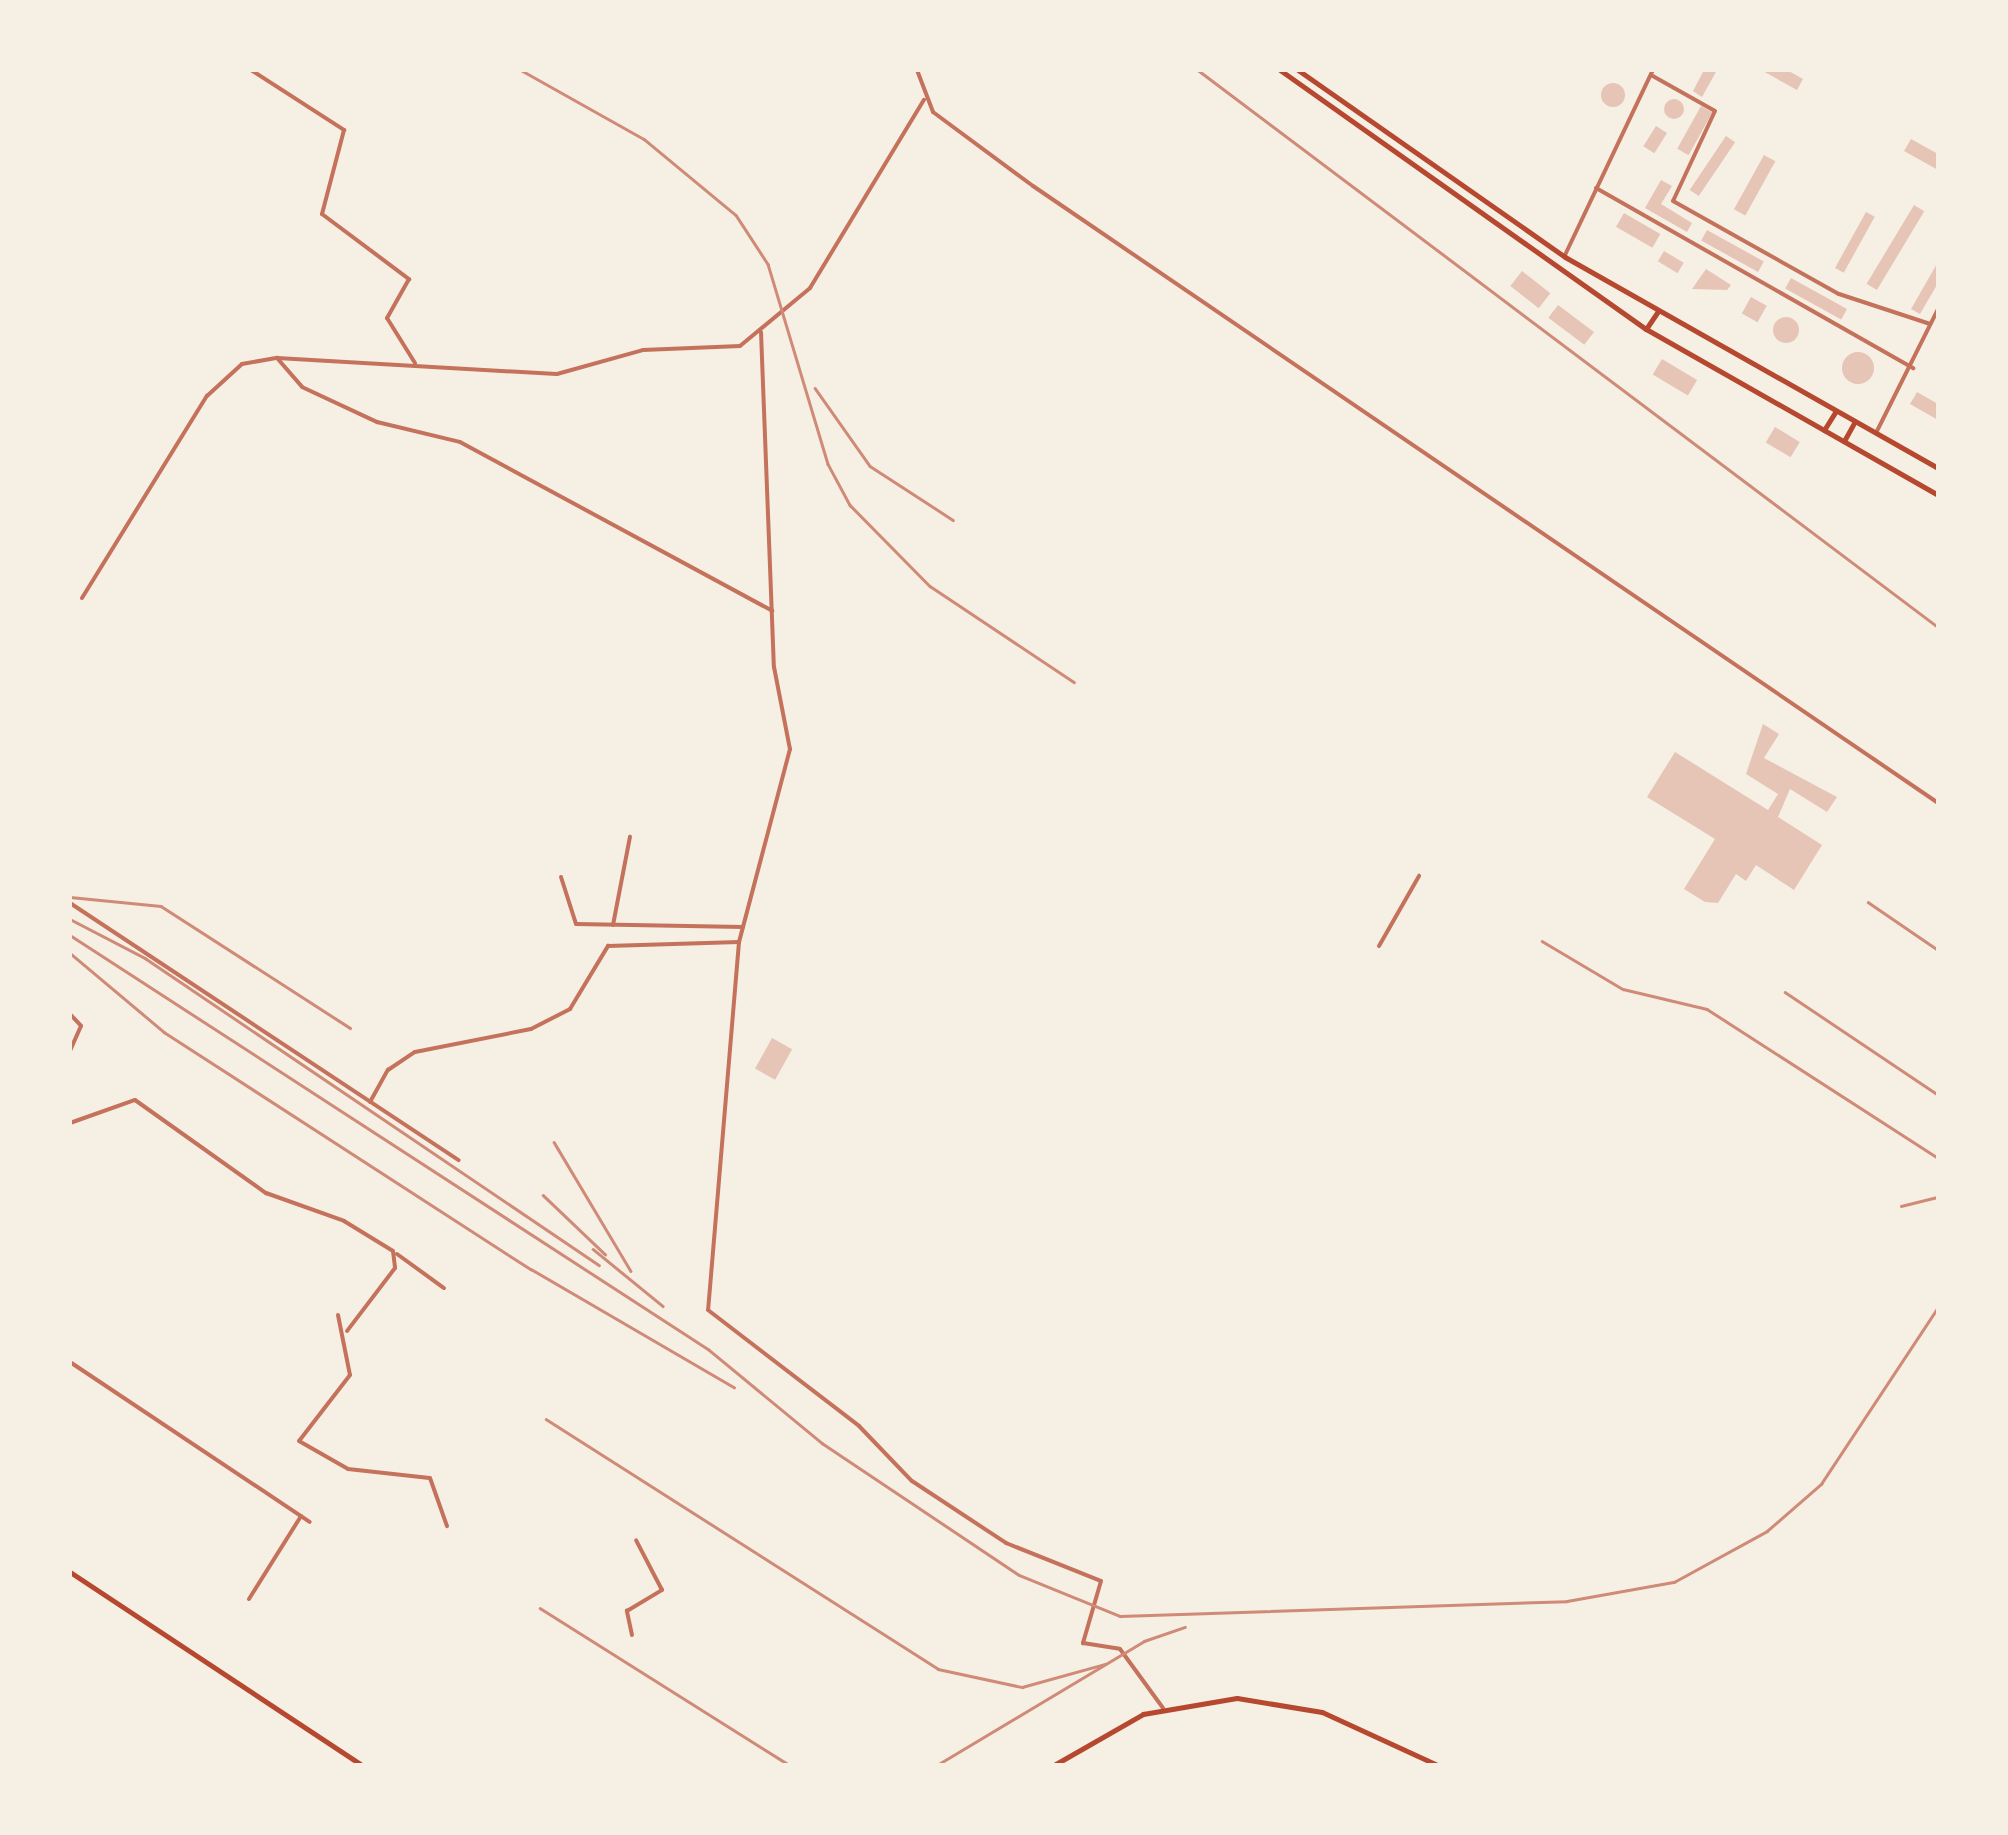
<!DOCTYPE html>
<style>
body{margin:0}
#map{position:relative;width:2008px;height:1835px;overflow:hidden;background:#f6efe4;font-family:"Fira Sans",sans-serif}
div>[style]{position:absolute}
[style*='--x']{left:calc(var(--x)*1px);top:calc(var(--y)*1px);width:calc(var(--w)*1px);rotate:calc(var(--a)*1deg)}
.building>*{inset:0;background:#e6c5b7;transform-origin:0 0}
.round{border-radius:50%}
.minor>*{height:4px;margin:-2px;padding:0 2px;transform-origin:2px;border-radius:2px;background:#c5725c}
.secondary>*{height:5px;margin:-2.5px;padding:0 2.5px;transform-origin:2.5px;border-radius:2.5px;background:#b5482f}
.trunk>*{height:5px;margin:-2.5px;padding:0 2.5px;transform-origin:2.5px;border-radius:2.5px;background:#b5482f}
.rail>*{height:2.5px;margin:-1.25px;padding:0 1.25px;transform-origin:1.25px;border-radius:1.25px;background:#cf8b77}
span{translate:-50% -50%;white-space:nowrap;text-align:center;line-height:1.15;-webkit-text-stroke:8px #f6efe4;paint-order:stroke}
.frame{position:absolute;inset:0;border:72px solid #f6efe4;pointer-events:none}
</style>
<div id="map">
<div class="building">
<i style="clip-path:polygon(1704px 70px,1717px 70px,1702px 97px,1693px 91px)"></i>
<i style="clip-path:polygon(1761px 70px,1787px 70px,1803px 79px,1797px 90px)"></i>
<i class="round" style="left:1601px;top:83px;width:24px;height:24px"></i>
<i class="round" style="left:1664px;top:99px;width:20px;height:20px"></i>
<i style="left:1701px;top:106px;width:13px;height:49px;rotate:29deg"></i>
<i style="left:1656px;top:126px;width:13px;height:24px;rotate:32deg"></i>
<i style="left:1726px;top:136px;width:11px;height:65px;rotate:34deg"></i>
<i style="clip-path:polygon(1911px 139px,1938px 154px,1938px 170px,1904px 151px)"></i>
<i style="left:1764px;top:155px;width:13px;height:62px;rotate:29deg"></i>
<i style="clip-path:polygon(1661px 180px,1672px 186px,1661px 204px,1692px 223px,1687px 232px,1645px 208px)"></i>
<i style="left:1914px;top:205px;width:12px;height:92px;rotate:31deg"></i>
<i style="left:1866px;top:212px;width:10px;height:64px;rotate:29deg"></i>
<i style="left:1624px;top:213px;width:42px;height:16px;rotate:30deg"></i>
<i style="left:1707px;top:230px;width:65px;height:12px;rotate:29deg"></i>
<i style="left:1664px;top:251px;width:23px;height:12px;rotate:31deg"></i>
<i style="clip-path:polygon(1938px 262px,1938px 283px,1920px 314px,1911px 309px)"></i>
<i style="clip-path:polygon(1706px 269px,1731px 285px,1727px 290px,1692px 289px)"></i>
<i style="left:1522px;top:271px;width:36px;height:19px;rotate:38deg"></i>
<i style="left:1791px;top:278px;width:64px;height:12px;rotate:29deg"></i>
<i style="left:1751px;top:297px;width:18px;height:19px;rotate:29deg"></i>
<i style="left:1558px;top:305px;width:45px;height:16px;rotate:37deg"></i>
<i class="round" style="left:1773px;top:317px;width:26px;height:26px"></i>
<i class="round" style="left:1842px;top:352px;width:32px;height:32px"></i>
<i style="left:1662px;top:359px;width:41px;height:18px;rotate:31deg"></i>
<i style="clip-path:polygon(1917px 392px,1938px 404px,1938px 420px,1910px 404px)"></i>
<i style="left:1775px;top:427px;width:29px;height:18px;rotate:31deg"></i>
<i style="clip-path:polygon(1763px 724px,1779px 734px,1764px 758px,1837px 797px,1827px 812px,1790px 789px,1778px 817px,1822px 845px,1794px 890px,1756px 865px,1746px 881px,1736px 874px,1718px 903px,1705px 902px,1684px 889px,1715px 839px,1647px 797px,1675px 752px,1768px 810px,1778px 794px,1746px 774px)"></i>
<i style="left:772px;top:1038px;width:23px;height:35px;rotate:29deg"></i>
</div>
<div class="minor">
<i style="--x:251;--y:70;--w:111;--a:32.8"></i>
<i style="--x:344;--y:130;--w:87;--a:104.7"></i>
<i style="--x:322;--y:214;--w:109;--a:36.8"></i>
<i style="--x:409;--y:279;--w:45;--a:119.4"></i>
<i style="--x:387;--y:318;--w:53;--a:58.1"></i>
<i style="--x:917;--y:70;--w:45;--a:69.1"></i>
<i style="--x:933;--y:112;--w:124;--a:36.5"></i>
<i style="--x:1033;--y:186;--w:1095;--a:34.28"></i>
<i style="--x:1651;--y:75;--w:73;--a:29.4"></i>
<i style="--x:1715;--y:111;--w:99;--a:115"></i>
<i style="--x:1673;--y:201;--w:190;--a:29.3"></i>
<i style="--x:1839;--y:294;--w:96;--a:18.2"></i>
<i style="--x:1596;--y:188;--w:365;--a:29.6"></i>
<i style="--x:1565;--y:255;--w:205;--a:-64.6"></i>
<i style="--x:761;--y:332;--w:335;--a:87.8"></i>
<i style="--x:774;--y:667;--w:84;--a:79"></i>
<i style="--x:790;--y:749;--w:200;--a:104.8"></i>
<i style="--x:739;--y:942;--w:369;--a:94.8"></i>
<i style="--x:708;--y:1310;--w:190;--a:37.5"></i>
<i style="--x:859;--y:1426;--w:76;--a:46.1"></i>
<i style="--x:912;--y:1481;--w:113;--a:33.4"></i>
<i style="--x:1006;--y:1543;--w:102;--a:21.8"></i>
<i style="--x:1101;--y:1581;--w:65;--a:106.2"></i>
<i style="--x:1083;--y:1643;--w:37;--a:9"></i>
<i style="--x:1120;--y:1649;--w:73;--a:53.9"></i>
<i style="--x:277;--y:358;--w:38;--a:49"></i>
<i style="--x:302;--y:387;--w:83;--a:25"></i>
<i style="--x:377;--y:422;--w:85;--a:13.5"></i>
<i style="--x:460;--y:442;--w:355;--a:28.4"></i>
<i style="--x:1876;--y:433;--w:139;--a:-63.4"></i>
<i style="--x:82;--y:598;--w:238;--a:-58.3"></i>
<i style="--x:207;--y:396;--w:47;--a:-42.4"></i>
<i style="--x:242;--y:364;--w:36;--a:-10"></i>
<i style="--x:277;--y:358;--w:280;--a:3.3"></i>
<i style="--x:557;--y:374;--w:89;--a:-15.6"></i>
<i style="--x:643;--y:350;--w:97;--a:-2.4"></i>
<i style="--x:740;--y:346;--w:91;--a:-39.6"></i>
<i style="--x:810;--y:288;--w:220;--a:-58.8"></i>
<i style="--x:561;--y:877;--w:49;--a:72.3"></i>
<i style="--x:576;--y:924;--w:167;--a:1"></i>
<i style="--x:70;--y:903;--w:466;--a:33.5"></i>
<i style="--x:613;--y:925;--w:90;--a:-79.1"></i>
<i style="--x:1379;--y:946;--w:81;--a:-60.3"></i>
<i style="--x:70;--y:1014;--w:16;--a:47"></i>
<i style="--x:81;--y:1026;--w:27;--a:114"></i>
<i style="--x:370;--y:1102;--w:37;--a:-61"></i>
<i style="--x:388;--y:1070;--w:32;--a:-34"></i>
<i style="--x:415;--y:1052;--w:118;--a:-11.2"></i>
<i style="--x:531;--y:1029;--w:44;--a:-27.1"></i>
<i style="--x:570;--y:1009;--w:74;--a:-58.9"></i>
<i style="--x:608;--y:946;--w:131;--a:-1.7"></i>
<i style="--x:70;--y:1123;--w:69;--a:-19.5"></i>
<i style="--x:135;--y:1100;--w:161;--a:35.4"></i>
<i style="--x:266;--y:1193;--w:83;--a:19.7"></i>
<i style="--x:344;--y:1221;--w:57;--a:31.5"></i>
<i style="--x:393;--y:1251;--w:17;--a:83"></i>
<i style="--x:395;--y:1268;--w:79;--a:127.3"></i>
<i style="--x:397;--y:1254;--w:58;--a:35.9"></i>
<i style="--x:338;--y:1315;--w:61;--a:78.7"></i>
<i style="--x:350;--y:1375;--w:83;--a:127.7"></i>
<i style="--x:299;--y:1441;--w:56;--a:29.7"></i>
<i style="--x:348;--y:1469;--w:82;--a:6.3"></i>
<i style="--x:430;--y:1478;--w:51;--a:70.5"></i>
<i style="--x:70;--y:1362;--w:288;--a:33.7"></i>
<i style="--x:249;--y:1599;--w:98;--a:-57.9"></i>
<i style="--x:632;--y:1635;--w:25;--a:-102"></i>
<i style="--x:627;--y:1611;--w:41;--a:-31"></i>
<i style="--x:662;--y:1590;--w:56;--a:-117.5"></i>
</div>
<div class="secondary">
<i style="--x:70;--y:1572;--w:350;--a:33.5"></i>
<i style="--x:1054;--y:1765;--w:103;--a:-29.8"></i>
<i style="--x:1143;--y:1714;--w:95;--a:-9.7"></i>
<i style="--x:1237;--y:1698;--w:86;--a:9.4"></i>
<i style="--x:1322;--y:1712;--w:127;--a:24.7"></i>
</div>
<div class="trunk">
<i style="--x:1280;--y:70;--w:448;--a:35.3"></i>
<i style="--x:1646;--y:329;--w:336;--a:29.6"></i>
<i style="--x:1298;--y:70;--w:326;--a:35"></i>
<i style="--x:1565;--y:257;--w:429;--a:29.5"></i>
<i style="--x:1646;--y:329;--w:22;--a:-56"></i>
<i style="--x:1824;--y:430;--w:22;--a:-58"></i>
<i style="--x:1844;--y:441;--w:21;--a:-61"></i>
</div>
<div class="rail">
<i style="--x:521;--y:70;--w:141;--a:29.3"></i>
<i style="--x:644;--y:139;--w:119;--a:39.6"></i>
<i style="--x:736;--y:215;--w:59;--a:56.9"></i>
<i style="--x:768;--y:264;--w:209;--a:73.3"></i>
<i style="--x:828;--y:464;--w:47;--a:61.8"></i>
<i style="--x:850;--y:505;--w:114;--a:45.4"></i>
<i style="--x:930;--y:586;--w:173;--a:33.7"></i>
<i style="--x:1198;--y:70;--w:926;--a:36.97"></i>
<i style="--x:815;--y:388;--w:95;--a:54.8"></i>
<i style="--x:870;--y:466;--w:99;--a:33"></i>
<i style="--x:70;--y:897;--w:91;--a:5.6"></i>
<i style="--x:161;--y:906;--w:225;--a:32.8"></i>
<i style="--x:1868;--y:902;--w:85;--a:34.4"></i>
<i style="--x:70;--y:919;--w:85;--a:27.5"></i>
<i style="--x:145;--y:958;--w:548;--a:34.07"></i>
<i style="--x:70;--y:935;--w:761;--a:32.98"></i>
<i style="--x:708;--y:1349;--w:148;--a:39.5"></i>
<i style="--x:822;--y:1443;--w:237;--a:33.8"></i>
<i style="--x:1019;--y:1575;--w:109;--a:22.1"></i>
<i style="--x:1120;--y:1616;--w:447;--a:-1.9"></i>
<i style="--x:1567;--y:1601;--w:109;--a:-10.1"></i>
<i style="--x:1674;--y:1582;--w:106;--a:-28.7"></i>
<i style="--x:1767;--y:1531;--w:72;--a:-41"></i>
<i style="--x:1821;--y:1484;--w:212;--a:-56.5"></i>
<i style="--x:1542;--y:941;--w:94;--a:30.7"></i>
<i style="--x:1623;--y:989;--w:86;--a:13.4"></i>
<i style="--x:1707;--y:1009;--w:275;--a:32.8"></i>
<i style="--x:70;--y:953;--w:123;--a:40"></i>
<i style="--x:164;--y:1032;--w:437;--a:32.9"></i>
<i style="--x:531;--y:1269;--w:235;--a:30.2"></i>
<i style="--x:1785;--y:992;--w:184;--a:33.9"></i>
<i style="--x:554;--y:1142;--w:150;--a:59.2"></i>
<i style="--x:543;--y:1195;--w:86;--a:43.6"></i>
<i style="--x:1901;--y:1206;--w:38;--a:-14"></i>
<i style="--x:593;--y:1249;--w:90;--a:39.2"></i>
<i style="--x:546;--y:1419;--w:465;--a:32.5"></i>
<i style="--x:938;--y:1669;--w:86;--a:12.1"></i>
<i style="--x:1022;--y:1687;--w:86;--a:-15.5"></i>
<i style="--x:540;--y:1608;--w:294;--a:32.2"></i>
<i style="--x:937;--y:1765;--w:241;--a:-30.9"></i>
<i style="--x:1144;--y:1641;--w:43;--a:-18.9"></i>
</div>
<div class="frame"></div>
</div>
